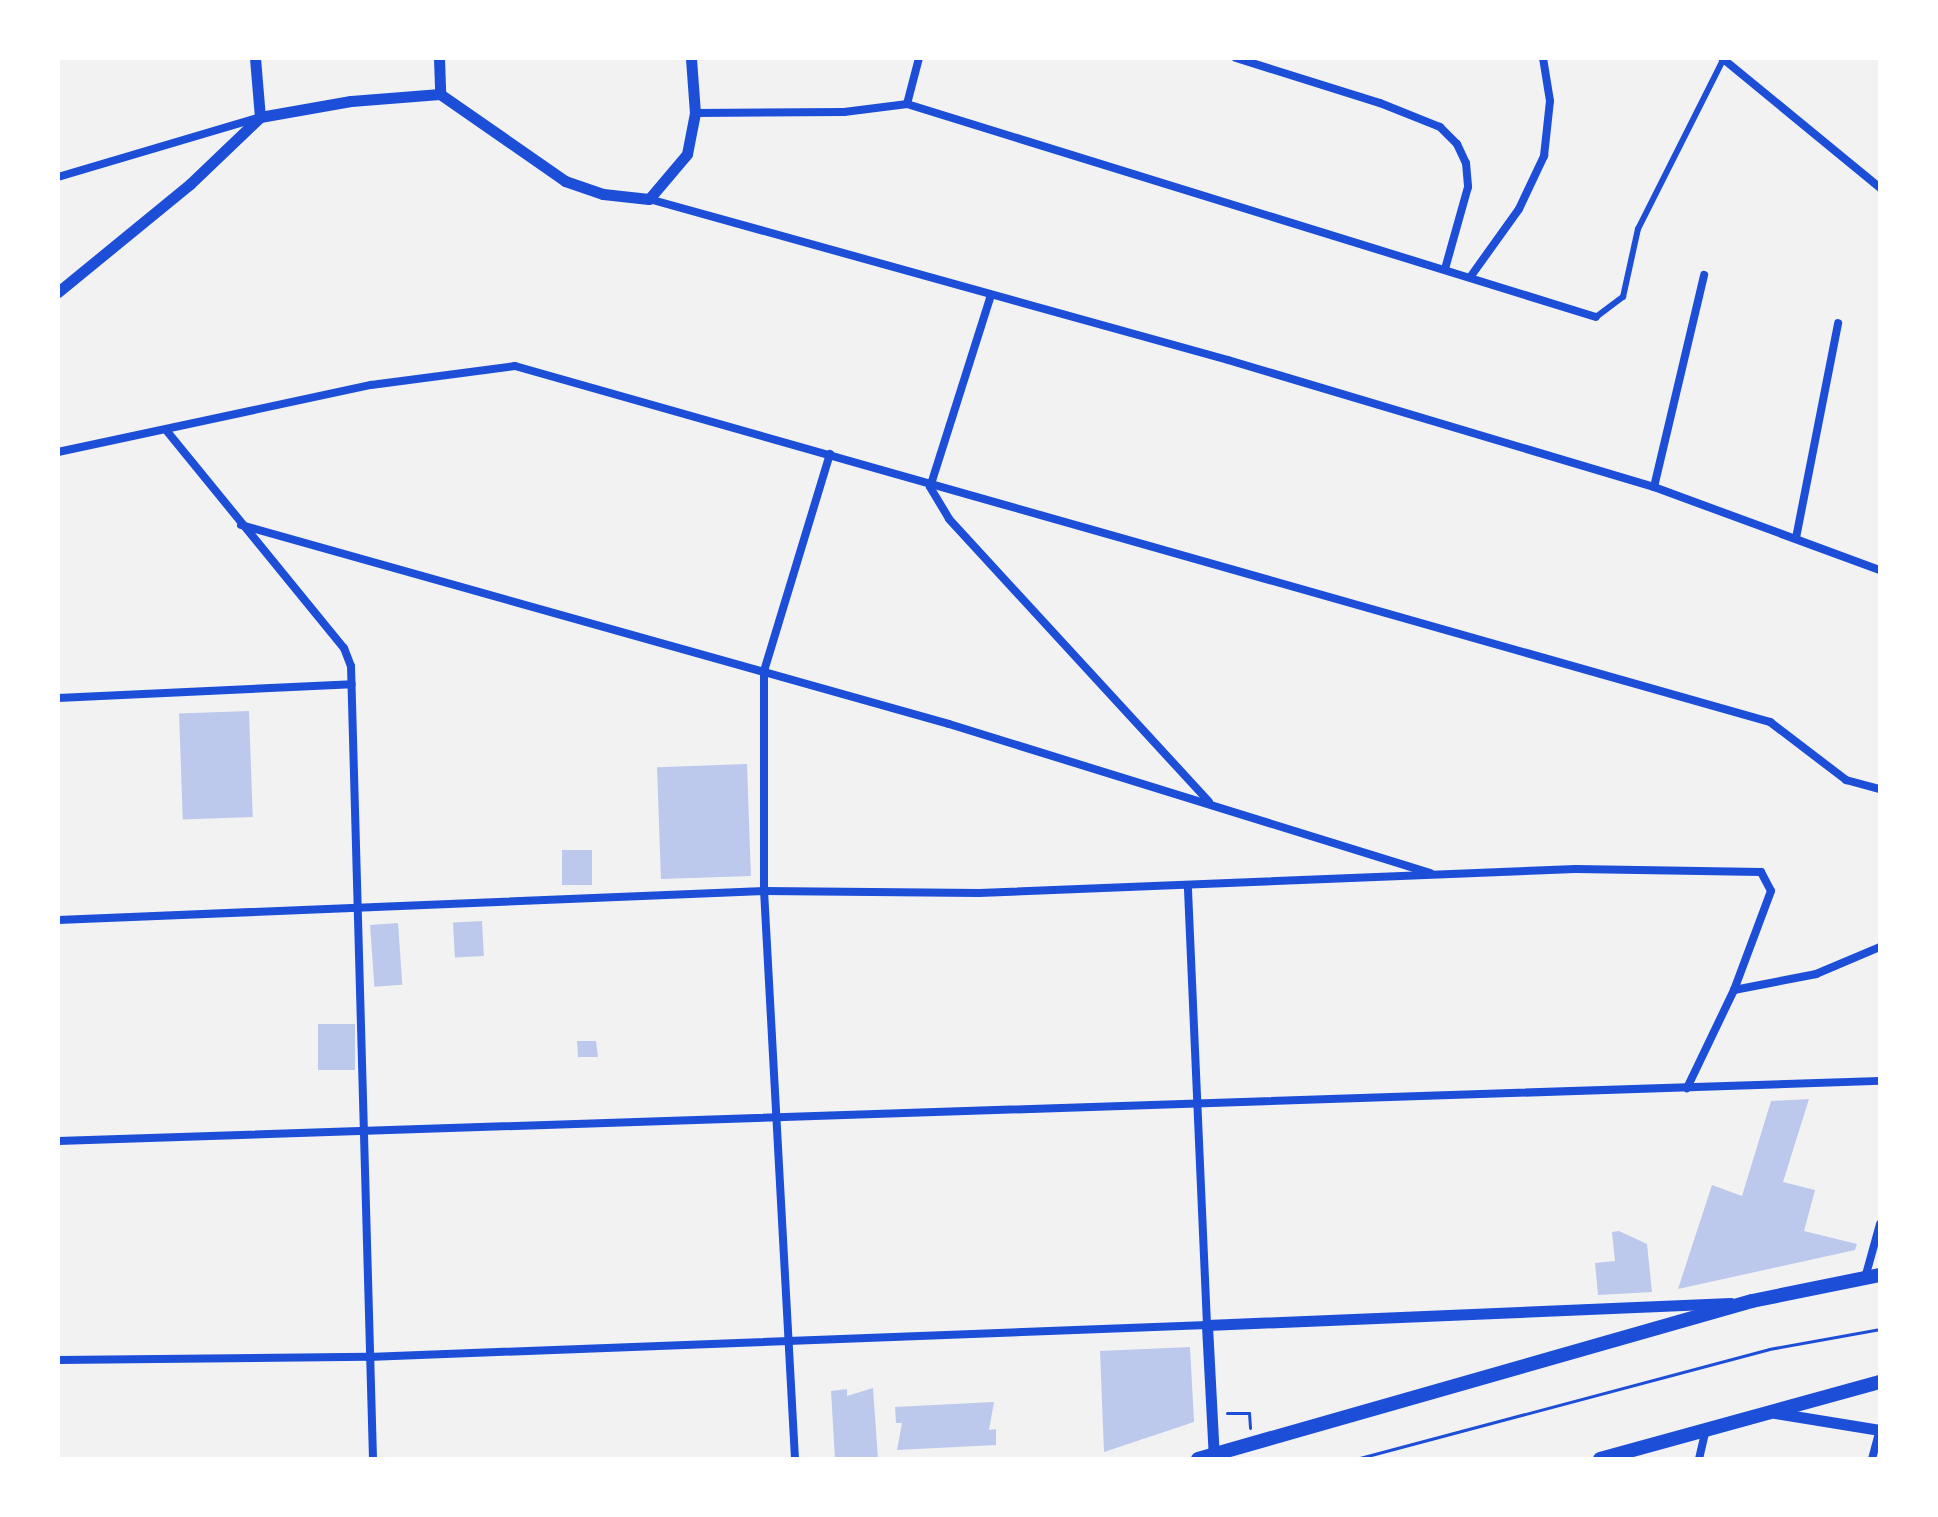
<!DOCTYPE html>
<style>
body{margin:0}
#map{position:relative;width:1938px;height:1517px;overflow:hidden;background:#f2f2f2;font-family:"Fira Sans Condensed",sans-serif}
div>[style]{position:absolute}
[style*='--x']{left:calc(var(--x)*1px);top:calc(var(--y)*1px);width:calc(var(--w)*1px);rotate:calc(var(--a)*1deg)}
.building>*{inset:0;background:#bdc9ec;transform-origin:0 0}
.path>*{height:3px;margin:-1.5px;padding:0 1.5px;transform-origin:1.5px;border-radius:1.5px;background:#1d4ed8}
.pedestrian>*{height:6px;margin:-3px;padding:0 3px;transform-origin:3px;border-radius:3px;background:#1d4ed8}
.minor>*{height:8px;margin:-4px;padding:0 4px;transform-origin:4px;border-radius:4px;background:#1d4ed8}
.tertiary>*{height:11px;margin:-5.5px;padding:0 5.5px;transform-origin:5.5px;border-radius:5.5px;background:#1d4ed8}
.primary>*{height:14px;margin:-7px;padding:0 7px;transform-origin:7px;border-radius:7px;background:#1d4ed8}
span{translate:-50% -50%;white-space:nowrap;text-align:center;line-height:1.15;-webkit-text-stroke:7px #fff;paint-order:stroke}
.frame{position:absolute;inset:0;border:60px solid #fff;pointer-events:none}
</style>
<div id="map">
<div class="building">
<i style="left:249px;top:711px;width:106px;height:70px;rotate:88deg"></i>
<i style="left:747px;top:764px;width:112px;height:90px;rotate:88deg"></i>
<i style="left:592px;top:850px;width:35px;height:30px;rotate:90deg"></i>
<i style="left:482px;top:921px;width:35px;height:29px;rotate:87deg"></i>
<i style="left:398px;top:923px;width:62px;height:28px;rotate:86deg"></i>
<i style="left:318px;top:1024px;width:37px;height:46px"></i>
<i style="clip-path:polygon(577px 1041px,596px 1041px,598px 1057px,578px 1057px)"></i>
<i style="clip-path:polygon(1809px 1099px,1783px 1182px,1815px 1190px,1804px 1231px,1857px 1244px,1855px 1250px,1678px 1289px,1712px 1185px,1742px 1196px,1771px 1101px)"></i>
<i style="clip-path:polygon(1619px 1231px,1647px 1244px,1652px 1292px,1598px 1295px,1595px 1263px,1615px 1261px,1612px 1232px)"></i>
<i style="clip-path:polygon(1190px 1347px,1194px 1422px,1104px 1452px,1100px 1351px)"></i>
<i style="clip-path:polygon(873px 1388px,878px 1459px,835px 1459px,831px 1391px,847px 1389px,847px 1396px)"></i>
<i style="clip-path:polygon(994px 1402px,989px 1430px,996px 1429px,996px 1445px,897px 1450px,902px 1423px,896px 1423px,895px 1407px)"></i>
</div>
<div class="path">
<i style="--x:1227;--y:1413;--w:22;--a:0"></i>
<i style="--x:1249;--y:1413;--w:15;--a:86"></i>
<i style="--x:1356;--y:1459;--w:427;--a:-14.9"></i>
<i style="--x:1769;--y:1349;--w:113;--a:-10.2"></i>
</div>
<div class="pedestrian">
<i style="--x:1596;--y:317;--w:34;--a:-37"></i>
<i style="--x:1623;--y:297;--w:70;--a:-77.6"></i>
<i style="--x:1638;--y:229;--w:189;--a:-63.3"></i>
</div>
<div class="minor">
<i style="--x:1236;--y:58;--w:151;--a:17.4"></i>
<i style="--x:1380;--y:103;--w:65;--a:21.8"></i>
<i style="--x:1440;--y:127;--w:24;--a:45"></i>
<i style="--x:1457;--y:144;--w:21;--a:65"></i>
<i style="--x:1466;--y:163;--w:24;--a:85"></i>
<i style="--x:1468;--y:187;--w:85;--a:105.7"></i>
<i style="--x:1722;--y:58;--w:205;--a:39.4"></i>
<i style="--x:907;--y:104;--w:48;--a:-75.4"></i>
<i style="--x:695;--y:113;--w:149;--a:-0.4"></i>
<i style="--x:844;--y:112;--w:64;--a:-7.2"></i>
<i style="--x:907;--y:104;--w:721;--a:17.18"></i>
<i style="--x:58;--y:177;--w:208;--a:-16.5"></i>
<i style="--x:649;--y:199;--w:601;--a:15.54"></i>
<i style="--x:1228;--y:360;--w:445;--a:16.6"></i>
<i style="--x:1654;--y:487;--w:241;--a:20.2"></i>
<i style="--x:1471;--y:276;--w:82;--a:-54.4"></i>
<i style="--x:1519;--y:209;--w:59;--a:-64.7"></i>
<i style="--x:1544;--y:156;--w:55;--a:-83.8"></i>
<i style="--x:1550;--y:101;--w:44;--a:-99.2"></i>
<i style="--x:991;--y:295;--w:201;--a:107.6"></i>
<i style="--x:930;--y:487;--w:37;--a:59"></i>
<i style="--x:949;--y:519;--w:384;--a:47.4"></i>
<i style="--x:166;--y:430;--w:281;--a:50.8"></i>
<i style="--x:344;--y:648;--w:19;--a:69"></i>
<i style="--x:351;--y:666;--w:793;--a:88.41"></i>
<i style="--x:58;--y:452;--w:320;--a:-12.1"></i>
<i style="--x:371;--y:385;--w:145;--a:-7.5"></i>
<i style="--x:515;--y:366;--w:1305;--a:15.84"></i>
<i style="--x:1770;--y:722;--w:96;--a:37.3"></i>
<i style="--x:1846;--y:780;--w:35;--a:15"></i>
<i style="--x:1654;--y:487;--w:218;--a:-76.7"></i>
<i style="--x:241;--y:525;--w:735;--a:15.7"></i>
<i style="--x:949;--y:724;--w:504;--a:17.21"></i>
<i style="--x:1796;--y:538;--w:219;--a:-78.9"></i>
<i style="--x:58;--y:698;--w:294;--a:-2.7"></i>
<i style="--x:58;--y:920;--w:707;--a:-2.35"></i>
<i style="--x:764;--y:891;--w:215;--a:0.5"></i>
<i style="--x:979;--y:893;--w:597;--a:-2.3"></i>
<i style="--x:1576;--y:869;--w:185;--a:0.9"></i>
<i style="--x:1761;--y:872;--w:21;--a:62"></i>
<i style="--x:1771;--y:891;--w:106;--a:110.5"></i>
<i style="--x:1734;--y:990;--w:109;--a:115.6"></i>
<i style="--x:1734;--y:990;--w:84;--a:-11"></i>
<i style="--x:1816;--y:974;--w:69;--a:-22.9"></i>
<i style="--x:58;--y:1141;--w:1823;--a:-1.89"></i>
<i style="--x:1865;--y:1278;--w:56;--a:-74.5"></i>
<i style="--x:58;--y:1360;--w:310;--a:-0.6"></i>
<i style="--x:368;--y:1357;--w:840;--a:-2.18"></i>
<i style="--x:1207;--y:1325;--w:438;--a:-92.5"></i>
<i style="--x:795;--y:1459;--w:569;--a:-93.12"></i>
<i style="--x:764;--y:891;--w:220;--a:-90"></i>
<i style="--x:764;--y:671;--w:227;--a:-73.1"></i>
<i style="--x:1699;--y:1459;--w:31;--a:-77"></i>
<i style="--x:1872;--y:1459;--w:30;--a:-75"></i>
</div>
<div class="tertiary">
<i style="--x:255;--y:58;--w:59;--a:85.2"></i>
<i style="--x:439;--y:58;--w:36;--a:88"></i>
<i style="--x:440;--y:94;--w:152;--a:34.8"></i>
<i style="--x:565;--y:181;--w:40;--a:18.9"></i>
<i style="--x:603;--y:194;--w:46;--a:6.2"></i>
<i style="--x:649;--y:199;--w:59;--a:-49.8"></i>
<i style="--x:687;--y:154;--w:42;--a:-79"></i>
<i style="--x:695;--y:113;--w:55;--a:-94.2"></i>
<i style="--x:260;--y:117;--w:92;--a:-10"></i>
<i style="--x:351;--y:101;--w:89;--a:-4.5"></i>
<i style="--x:58;--y:292;--w:171;--a:-39.3"></i>
<i style="--x:190;--y:184;--w:97;--a:-43.7"></i>
<i style="--x:1775;--y:1413;--w:106;--a:9.2"></i>
<i style="--x:1214;--y:1459;--w:134;--a:-93"></i>
<i style="--x:1207;--y:1325;--w:524;--a:-2.4"></i>
</div>
<div class="primary">
<i style="--x:1198;--y:1459;--w:576;--a:-15.92"></i>
<i style="--x:1752;--y:1301;--w:131;--a:-11.5"></i>
<i style="--x:1600;--y:1459;--w:290;--a:-15.4"></i>
</div>
<div class="frame"></div>
</div>
